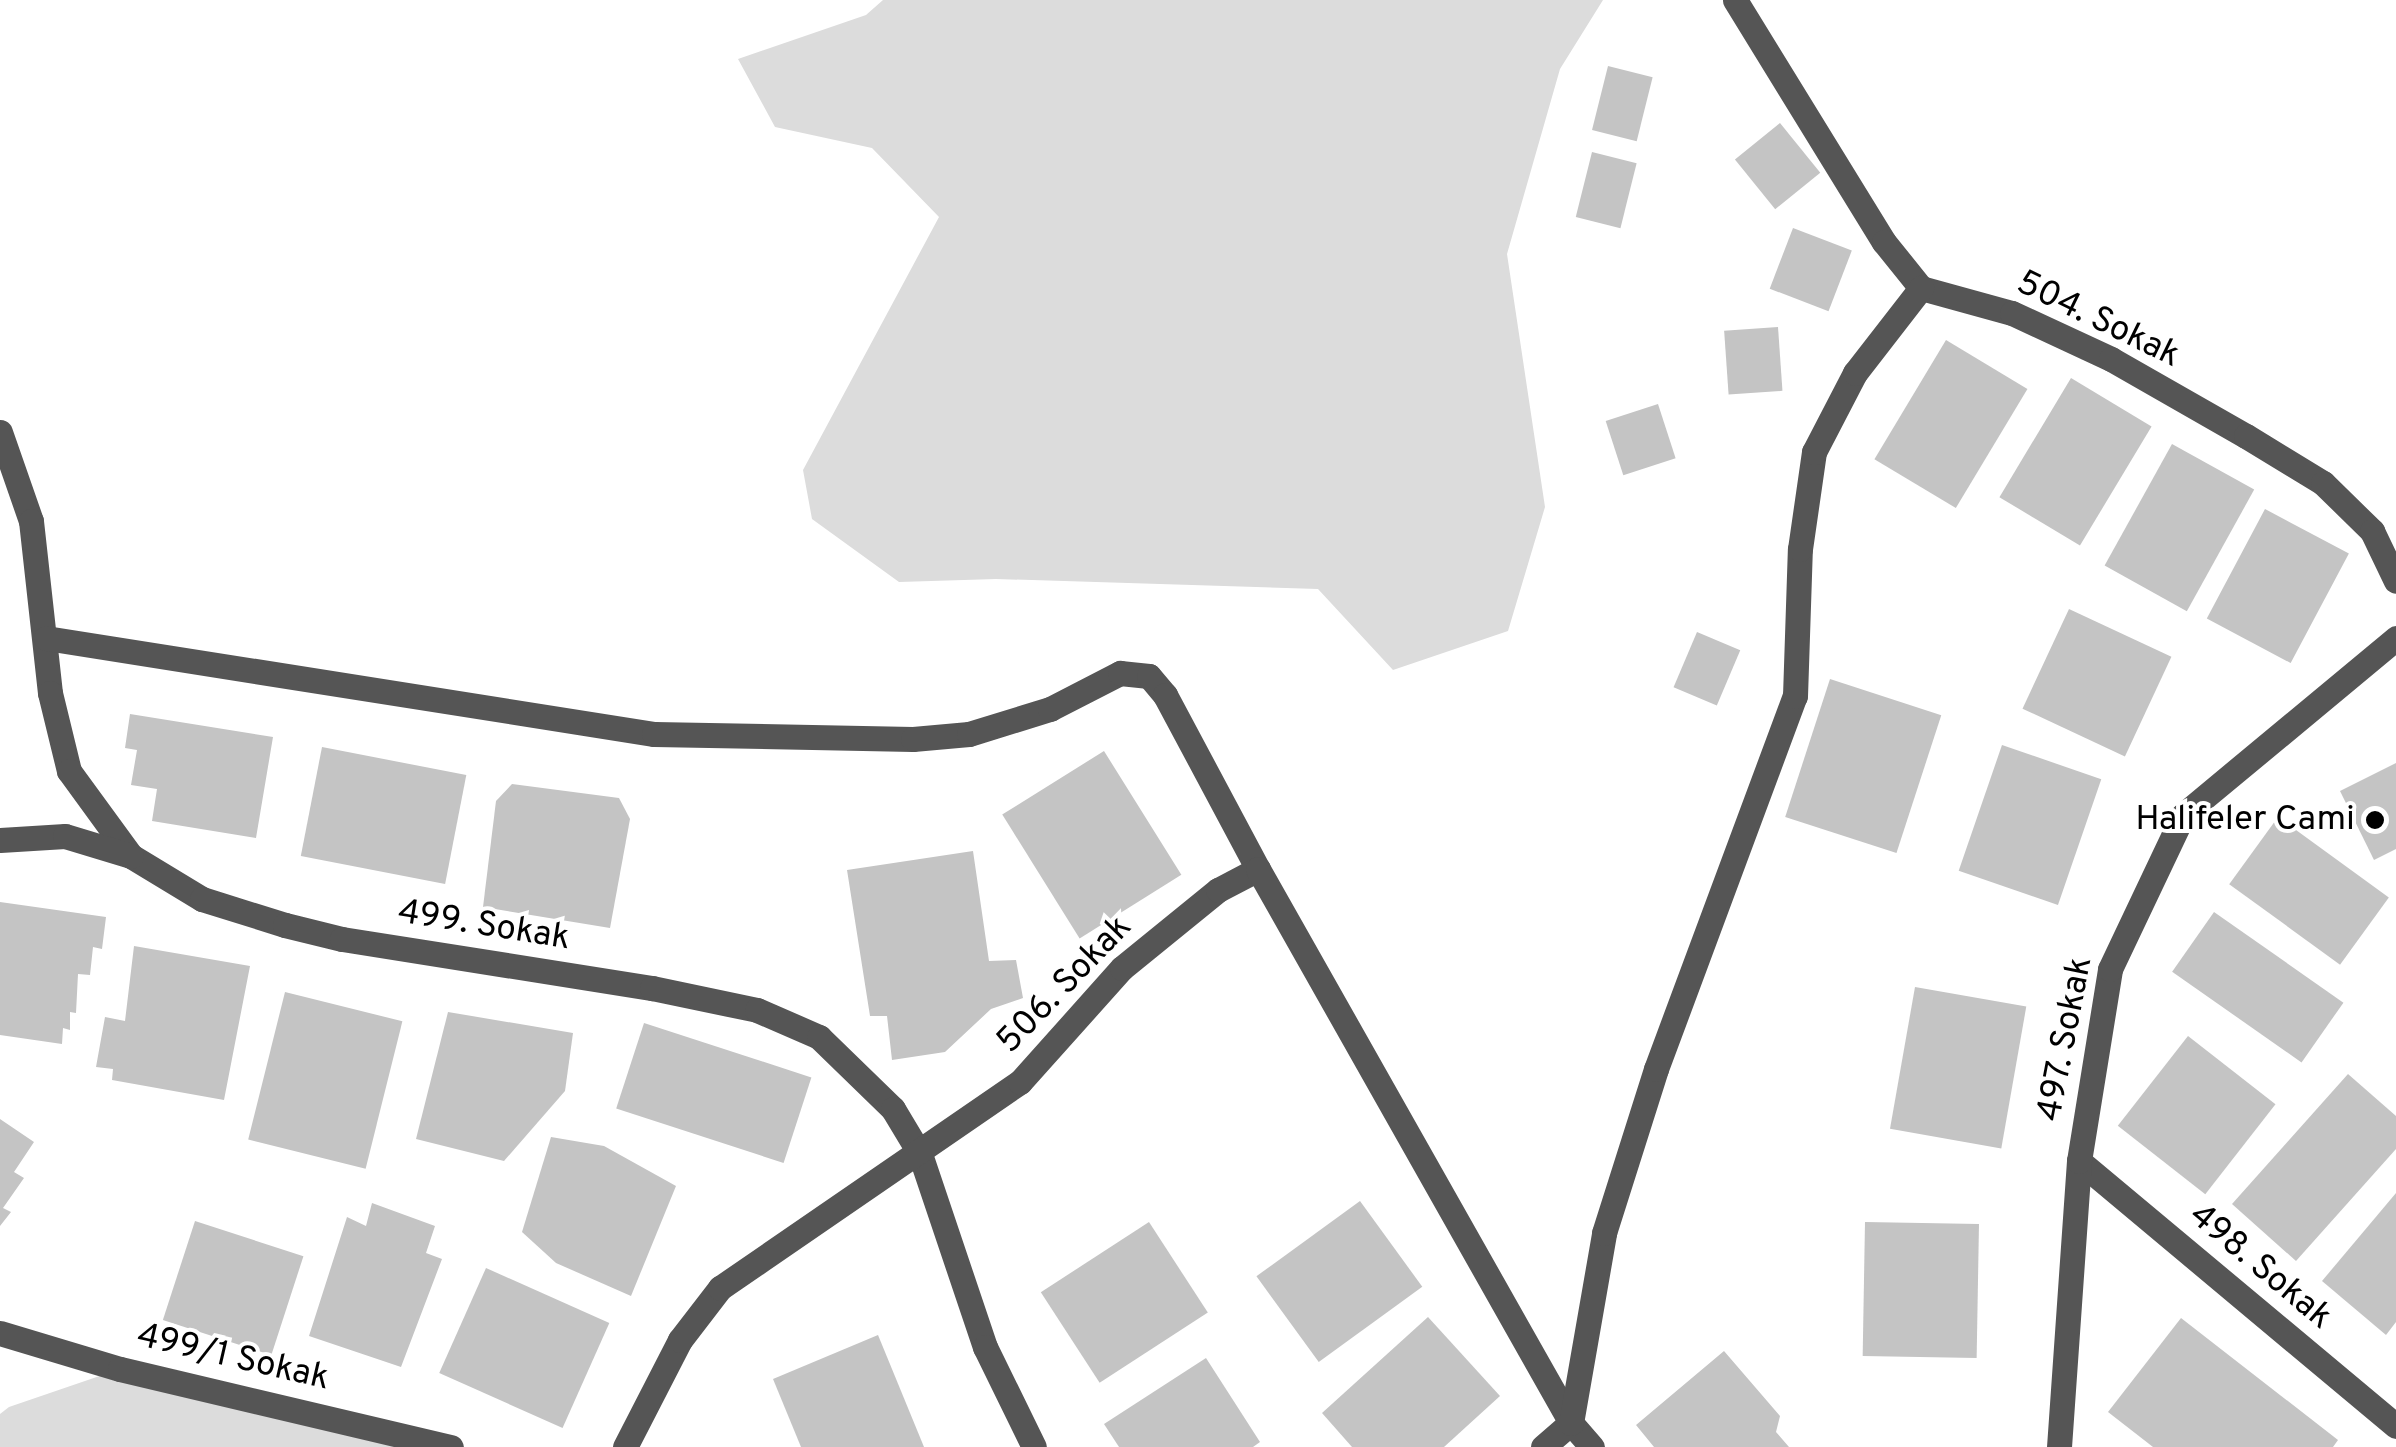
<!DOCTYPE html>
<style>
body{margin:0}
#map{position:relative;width:2396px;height:1447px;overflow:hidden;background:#fff;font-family:Overpass,sans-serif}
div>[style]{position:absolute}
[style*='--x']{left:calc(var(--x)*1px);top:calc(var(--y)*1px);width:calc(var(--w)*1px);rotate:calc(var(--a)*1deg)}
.green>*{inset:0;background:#dcdcdc}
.building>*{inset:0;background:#c4c4c4;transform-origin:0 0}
.minor>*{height:25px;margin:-12.5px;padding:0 12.5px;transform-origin:12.5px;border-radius:12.5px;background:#555}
.dots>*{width:28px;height:28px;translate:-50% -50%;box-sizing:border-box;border:5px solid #fff;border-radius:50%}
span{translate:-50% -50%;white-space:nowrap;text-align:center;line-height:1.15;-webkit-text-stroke:8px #fff;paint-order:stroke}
.street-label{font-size:35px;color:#000}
.poi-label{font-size:35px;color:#000}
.right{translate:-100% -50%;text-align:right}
</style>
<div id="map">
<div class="green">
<i style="clip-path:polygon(883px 0,1603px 0,1560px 69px,1507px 254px,1545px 507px,1508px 631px,1393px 670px,1318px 589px,996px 579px,899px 582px,812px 519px,803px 470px,939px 217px,872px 148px,775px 127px,738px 59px,866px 15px)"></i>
<i style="clip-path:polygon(120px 1369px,451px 1447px,0 1447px,0 1414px,9px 1407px)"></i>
</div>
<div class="building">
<i style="left:1608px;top:66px;width:46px;height:66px;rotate:14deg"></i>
<i style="left:1780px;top:123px;width:64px;height:58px;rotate:51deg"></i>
<i style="left:1592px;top:152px;width:46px;height:67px;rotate:14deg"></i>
<i style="left:1793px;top:228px;width:63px;height:65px;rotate:21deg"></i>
<i style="left:1778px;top:327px;width:64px;height:54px;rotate:86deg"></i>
<i style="left:1946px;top:340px;width:95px;height:139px;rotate:31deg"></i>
<i style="left:2071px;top:378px;width:94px;height:139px;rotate:31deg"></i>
<i style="left:1658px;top:404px;width:57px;height:55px;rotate:72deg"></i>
<i style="left:2172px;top:444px;width:94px;height:139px;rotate:29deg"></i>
<i style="left:2265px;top:509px;width:95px;height:124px;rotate:28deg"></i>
<i style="left:2069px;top:609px;width:113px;height:110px;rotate:25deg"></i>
<i style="left:1697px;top:632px;width:47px;height:60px;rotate:23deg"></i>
<i style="left:1830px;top:679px;width:117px;height:145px;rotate:18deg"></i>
<i style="clip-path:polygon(130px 714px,273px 737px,256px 838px,152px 821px,157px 789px,131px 785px,137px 750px,125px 748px)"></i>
<i style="left:2002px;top:745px;width:105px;height:133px;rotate:19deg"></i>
<i style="left:322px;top:747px;width:147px;height:111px;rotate:11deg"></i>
<i style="left:1104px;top:751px;width:146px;height:120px;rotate:58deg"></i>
<i style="clip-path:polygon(2396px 763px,2396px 849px,2374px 860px,2340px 791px)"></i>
<i style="clip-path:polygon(512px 784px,619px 798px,630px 819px,610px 928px,483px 907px,496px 801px)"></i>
<i style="left:2278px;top:817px;width:137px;height:83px;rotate:36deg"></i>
<i style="clip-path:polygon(973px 851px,989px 961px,1016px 960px,1023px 998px,991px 1009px,945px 1052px,892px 1060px,887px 1016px,870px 1016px,847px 870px)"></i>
<i style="clip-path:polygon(0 902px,106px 917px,102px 949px,93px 947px,90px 975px,78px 974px,76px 1013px,70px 1012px,70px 1030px,63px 1028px,62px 1044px,0 1035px)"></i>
<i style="left:2214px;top:912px;width:158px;height:73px;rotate:35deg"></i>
<i style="clip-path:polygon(134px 946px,250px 966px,224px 1100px,112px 1080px,113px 1069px,96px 1067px,105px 1017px,125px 1021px)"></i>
<i style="left:1915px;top:987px;width:113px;height:144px;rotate:10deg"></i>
<i style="left:285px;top:992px;width:121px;height:152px;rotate:14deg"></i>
<i style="clip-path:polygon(448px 1012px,573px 1033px,565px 1091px,504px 1161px,416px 1139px)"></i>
<i style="left:644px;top:1023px;width:176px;height:90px;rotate:18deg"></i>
<i style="left:2188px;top:1036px;width:111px;height:114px;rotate:38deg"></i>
<i style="clip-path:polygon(2348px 1074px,2396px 1116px,2396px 1149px,2296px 1261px,2232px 1204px)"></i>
<i style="clip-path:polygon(0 1119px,34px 1142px,14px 1172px,24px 1178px,3px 1208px,11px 1212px,0 1226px)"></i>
<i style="clip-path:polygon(551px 1137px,604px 1146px,676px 1186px,631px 1296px,556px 1263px,522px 1232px)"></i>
<i style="clip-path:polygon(2396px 1193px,2396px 1322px,2386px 1335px,2322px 1281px)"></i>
<i style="left:1360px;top:1201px;width:106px;height:128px;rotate:54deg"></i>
<i style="clip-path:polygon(372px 1203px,435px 1226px,426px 1253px,442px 1259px,401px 1367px,309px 1336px,347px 1217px,366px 1226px)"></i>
<i style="left:195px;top:1221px;width:114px;height:104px;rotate:18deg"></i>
<i style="left:1149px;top:1222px;width:108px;height:129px;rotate:57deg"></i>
<i style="left:1865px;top:1222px;width:114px;height:134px;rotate:1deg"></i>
<i style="left:486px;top:1268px;width:135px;height:115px;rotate:24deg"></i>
<i style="clip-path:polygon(1428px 1317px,1500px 1396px,1444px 1447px,1352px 1447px,1322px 1413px)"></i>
<i style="clip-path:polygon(2181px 1318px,2338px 1440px,2333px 1447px,2153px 1447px,2108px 1412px)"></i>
<i style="clip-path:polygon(878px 1335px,924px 1447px,801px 1447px,773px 1379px)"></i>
<i style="clip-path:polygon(1724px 1351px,1780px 1416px,1776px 1432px,1789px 1447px,1654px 1447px,1636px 1425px)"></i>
<i style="clip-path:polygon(1206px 1358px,1260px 1442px,1253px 1447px,1119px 1447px,1104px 1424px)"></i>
</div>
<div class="minor">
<i style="--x:1735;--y:0;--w:284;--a:58.4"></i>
<i style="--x:1884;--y:242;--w:59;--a:51.2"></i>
<i style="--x:1921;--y:288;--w:94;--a:15.4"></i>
<i style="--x:2012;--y:313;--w:109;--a:24.9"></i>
<i style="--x:2111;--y:359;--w:155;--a:29.7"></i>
<i style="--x:2246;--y:436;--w:90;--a:31.4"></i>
<i style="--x:2323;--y:483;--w:69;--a:44.4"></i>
<i style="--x:2372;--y:531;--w:55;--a:64.4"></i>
<i style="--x:0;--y:432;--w:94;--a:70.8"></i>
<i style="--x:31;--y:521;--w:173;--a:83.7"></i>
<i style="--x:50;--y:693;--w:80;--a:76.3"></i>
<i style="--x:69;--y:771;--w:105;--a:53.9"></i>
<i style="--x:131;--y:856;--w:83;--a:31.2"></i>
<i style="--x:202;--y:899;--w:87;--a:17.4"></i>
<i style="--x:285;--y:925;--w:59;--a:13.8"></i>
<i style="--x:342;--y:939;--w:314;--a:9"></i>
<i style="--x:652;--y:988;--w:107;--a:11.8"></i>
<i style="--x:757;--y:1010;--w:68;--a:23.5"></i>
<i style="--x:819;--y:1037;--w:103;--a:44.2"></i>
<i style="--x:893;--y:1109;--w:52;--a:59"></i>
<i style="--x:920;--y:1154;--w:204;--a:71.4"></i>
<i style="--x:985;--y:1347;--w:111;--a:63.9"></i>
<i style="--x:46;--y:638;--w:616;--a:8.97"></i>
<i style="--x:654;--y:734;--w:259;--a:1.1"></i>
<i style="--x:913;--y:739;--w:56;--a:-5.1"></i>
<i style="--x:969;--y:734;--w:85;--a:-17.2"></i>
<i style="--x:1050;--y:709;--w:79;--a:-27.2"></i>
<i style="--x:1120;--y:673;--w:29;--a:6"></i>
<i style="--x:1149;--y:676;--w:25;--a:50"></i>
<i style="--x:1165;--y:695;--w:197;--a:61.9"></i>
<i style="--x:0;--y:840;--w:65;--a:-3.5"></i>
<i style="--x:65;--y:836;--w:69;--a:16.9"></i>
<i style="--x:2079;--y:1161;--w:413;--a:39.9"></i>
<i style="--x:0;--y:1333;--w:125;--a:16.7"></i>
<i style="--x:120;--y:1369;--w:340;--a:13.3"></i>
<i style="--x:625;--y:1447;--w:120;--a:-62.8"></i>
<i style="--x:680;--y:1340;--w:66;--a:-52.4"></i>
<i style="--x:720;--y:1288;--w:364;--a:-34.5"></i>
<i style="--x:1020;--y:1082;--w:153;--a:-48.2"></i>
<i style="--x:1122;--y:968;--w:124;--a:-39.1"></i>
<i style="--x:1218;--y:890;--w:45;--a:-27.7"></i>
<i style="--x:1258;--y:869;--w:636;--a:60.53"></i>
<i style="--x:1571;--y:1423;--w:32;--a:49"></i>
<i style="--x:1543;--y:1447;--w:37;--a:-41"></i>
<i style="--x:1571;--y:1423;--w:193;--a:-80.1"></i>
<i style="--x:1604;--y:1233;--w:172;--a:-72.4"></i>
<i style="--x:1656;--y:1069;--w:398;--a:-69.6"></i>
<i style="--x:1795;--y:696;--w:147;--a:-88.1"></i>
<i style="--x:1800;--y:549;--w:98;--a:-81.8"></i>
<i style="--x:1814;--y:452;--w:89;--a:-62.6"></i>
<i style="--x:1855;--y:373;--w:108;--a:-52.2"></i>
<i style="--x:2059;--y:1447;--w:287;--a:-86"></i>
<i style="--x:2079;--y:1161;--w:194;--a:-80.8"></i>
<i style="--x:2110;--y:969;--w:170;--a:-64.6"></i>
<i style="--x:2183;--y:815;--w:277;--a:-39.7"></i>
</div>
<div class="dots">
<i style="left:2375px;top:820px;background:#000"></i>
</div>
<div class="street-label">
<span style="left:2098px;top:320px;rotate:26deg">504. Sokak</span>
<span style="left:484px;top:926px;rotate:9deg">499. Sokak</span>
<span style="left:1065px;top:985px;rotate:-46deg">506. Sokak</span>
<span style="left:2066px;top:1039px;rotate:-79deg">497. Sokak</span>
<span style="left:2260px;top:1267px;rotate:40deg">498. Sokak</span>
<span style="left:233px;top:1358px;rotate:13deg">499/1 Sokak</span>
</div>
<div class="poi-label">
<span class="right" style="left:2355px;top:820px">Halifeler Cami</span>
</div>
</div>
